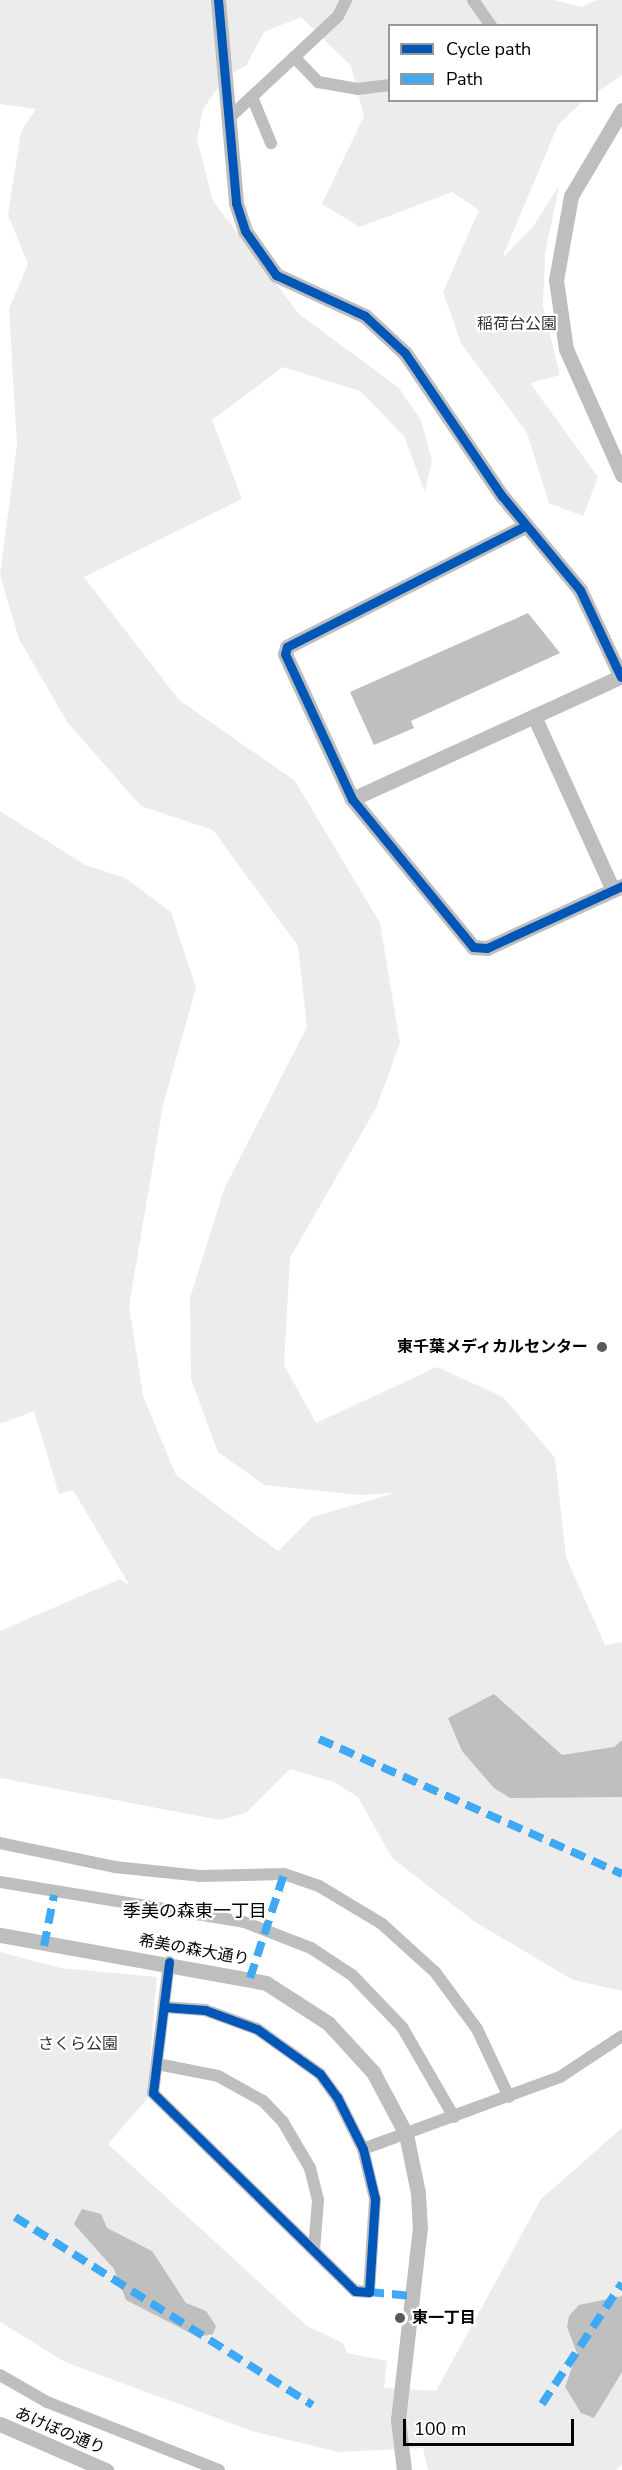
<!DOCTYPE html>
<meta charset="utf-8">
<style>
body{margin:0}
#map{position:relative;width:622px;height:2470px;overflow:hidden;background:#fff;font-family:"Nunito Sans","Noto Sans JP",sans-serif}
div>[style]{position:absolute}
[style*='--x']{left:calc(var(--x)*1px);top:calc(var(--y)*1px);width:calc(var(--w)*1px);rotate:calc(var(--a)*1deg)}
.green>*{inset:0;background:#ececec}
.water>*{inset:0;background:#bfbfbf}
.minor>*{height:12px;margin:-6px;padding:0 6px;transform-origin:6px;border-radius:6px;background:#bebebe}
.tertiary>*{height:15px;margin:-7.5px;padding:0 7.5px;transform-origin:7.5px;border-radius:7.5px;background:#bebebe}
.quiet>*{height:8px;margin-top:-4px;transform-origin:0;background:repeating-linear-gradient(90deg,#3fa9f5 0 15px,transparent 0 23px)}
.cycleway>*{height:9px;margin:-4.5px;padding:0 4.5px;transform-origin:4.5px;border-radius:4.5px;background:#0057b8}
.dots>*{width:16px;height:16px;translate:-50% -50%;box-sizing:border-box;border:3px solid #fff;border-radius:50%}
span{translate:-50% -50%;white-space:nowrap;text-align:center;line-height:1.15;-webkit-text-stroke:4.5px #fff;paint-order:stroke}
.park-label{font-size:16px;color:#333}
.poi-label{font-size:16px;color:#000;font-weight:700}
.right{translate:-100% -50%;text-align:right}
.left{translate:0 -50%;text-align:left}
.street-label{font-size:16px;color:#000}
.neighbourhood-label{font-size:18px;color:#000}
.legend{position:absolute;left:388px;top:24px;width:210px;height:78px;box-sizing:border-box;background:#fff;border:2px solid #999;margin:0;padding:8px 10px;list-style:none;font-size:18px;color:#000}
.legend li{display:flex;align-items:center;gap:12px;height:30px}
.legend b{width:30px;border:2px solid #999}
.scale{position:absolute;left:403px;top:2419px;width:171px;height:27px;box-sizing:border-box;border:3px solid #000;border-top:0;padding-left:8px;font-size:18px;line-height:21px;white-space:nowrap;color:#000;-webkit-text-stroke:4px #fff;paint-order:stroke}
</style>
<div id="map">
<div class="green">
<i style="clip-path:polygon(0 0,554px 0,582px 7px,597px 0,622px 0,622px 75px,597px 92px,596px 26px,390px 26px,390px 100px,583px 101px,558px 125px,502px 258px,532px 228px,559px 186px,545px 254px,543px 306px,560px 375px,530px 383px,598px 477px,583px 516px,549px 503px,527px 433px,461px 343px,443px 292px,479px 210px,452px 192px,360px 227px,322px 204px,364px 116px,351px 66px,301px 17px,264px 32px,246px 66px,226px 76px,203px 109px,197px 139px,213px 201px,299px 314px,399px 388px,421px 420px,432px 461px,425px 492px,404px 436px,360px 391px,283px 367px,212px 420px,242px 499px,84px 577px,179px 700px,295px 781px,380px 923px,400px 1043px,376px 1108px,290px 1258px,284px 1365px,316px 1423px,437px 1367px,503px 1397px,555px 1458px,566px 1557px,605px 1645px,622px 1642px,622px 1991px,573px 1980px,475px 1922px,392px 1858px,358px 1797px,334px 1782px,290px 1769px,246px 1813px,220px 1820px,0 1778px,0 1631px,120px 1579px,130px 1586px,73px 1490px,59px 1494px,34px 1411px,0 1424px,0 811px,85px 865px,125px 878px,171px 912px,196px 988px,163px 1105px,129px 1306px,143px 1396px,176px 1475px,278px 1551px,312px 1517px,395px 1493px,360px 1495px,264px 1485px,218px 1452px,191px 1379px,190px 1298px,224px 1189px,307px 1027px,298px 946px,213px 830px,141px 806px,68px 723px,19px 639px,0 575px,17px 445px,9px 309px,28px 264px,8px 215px,21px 132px,36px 109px,0 104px)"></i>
<i style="clip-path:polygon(0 1952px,61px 1968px,157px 1977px,147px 2099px,108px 2144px,307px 2326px,343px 2343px,347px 2353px,387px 2361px,384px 2388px,436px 2391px,541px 2199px,622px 2128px,622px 2464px,616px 2470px,428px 2470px,423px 2448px,338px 2452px,252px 2431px,65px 2362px,0 2322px)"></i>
</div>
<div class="water">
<i style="clip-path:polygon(528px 613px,560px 653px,411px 721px,414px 728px,374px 745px,350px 692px)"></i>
<i style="clip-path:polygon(494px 1694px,562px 1755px,614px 1747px,622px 1740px,622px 1797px,510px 1798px,494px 1788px,462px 1751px,448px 1718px)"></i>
<i style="clip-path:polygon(82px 2209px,101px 2214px,107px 2228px,152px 2251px,186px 2303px,206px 2311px,216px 2326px,213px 2334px,198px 2337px,126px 2300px,114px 2269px,74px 2224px)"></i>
<i style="clip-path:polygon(622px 2296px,622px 2372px,594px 2418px,581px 2413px,565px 2387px,577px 2353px,567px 2327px,569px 2316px,579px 2305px)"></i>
</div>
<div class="minor">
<i style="--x:473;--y:0;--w:32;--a:55"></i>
<i style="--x:294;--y:57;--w:35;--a:46"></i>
<i style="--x:318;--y:82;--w:40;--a:10"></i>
<i style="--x:357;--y:89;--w:33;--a:-7"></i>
<i style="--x:252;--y:97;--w:50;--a:67.6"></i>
<i style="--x:228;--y:119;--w:151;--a:-43.1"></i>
<i style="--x:338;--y:16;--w:18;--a:-63"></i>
<i style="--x:0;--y:1843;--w:117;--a:11.8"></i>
<i style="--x:115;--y:1867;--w:85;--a:6"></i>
<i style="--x:200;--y:1876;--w:84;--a:-1.4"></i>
<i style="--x:284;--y:1874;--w:37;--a:19"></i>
<i style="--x:319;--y:1886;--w:74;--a:31.1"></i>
<i style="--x:382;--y:1924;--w:72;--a:42.2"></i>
<i style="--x:435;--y:1972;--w:71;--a:53.6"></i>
<i style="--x:477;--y:2029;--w:75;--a:64.8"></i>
<i style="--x:0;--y:1882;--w:247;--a:9.3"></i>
<i style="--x:244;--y:1922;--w:72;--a:21.2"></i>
<i style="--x:311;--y:1948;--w:49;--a:33.4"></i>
<i style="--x:352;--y:1975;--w:72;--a:46.1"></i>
<i style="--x:402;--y:2027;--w:104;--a:60"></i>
<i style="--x:164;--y:2007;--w:41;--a:4.2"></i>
<i style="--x:205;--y:2010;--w:55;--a:20.1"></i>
<i style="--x:257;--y:2029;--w:77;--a:35.5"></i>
<i style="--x:320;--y:2074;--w:29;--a:54"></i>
<i style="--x:337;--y:2097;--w:58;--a:63.4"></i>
<i style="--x:363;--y:2149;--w:51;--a:76.5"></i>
<i style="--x:375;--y:2199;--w:93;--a:93.7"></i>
<i style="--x:369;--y:2292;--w:14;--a:-176"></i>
<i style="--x:355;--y:2291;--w:283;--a:-135.6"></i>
<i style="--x:153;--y:2093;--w:132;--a:-83"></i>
<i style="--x:157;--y:2064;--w:62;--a:11.1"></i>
<i style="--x:218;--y:2076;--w:51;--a:29.1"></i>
<i style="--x:263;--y:2101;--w:29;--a:46"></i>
<i style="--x:283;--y:2122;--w:53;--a:59.6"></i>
<i style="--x:310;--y:2168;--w:33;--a:76"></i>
<i style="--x:318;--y:2200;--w:51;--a:94.5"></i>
<i style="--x:363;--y:2149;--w:210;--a:-20.1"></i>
<i style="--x:560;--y:2077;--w:74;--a:-33.5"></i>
<i style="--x:0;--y:2375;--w:54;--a:29.9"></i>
<i style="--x:47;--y:2402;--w:185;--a:21.6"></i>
</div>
<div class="tertiary">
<i style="--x:218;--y:0;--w:204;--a:84.9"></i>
<i style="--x:236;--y:203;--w:29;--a:72"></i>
<i style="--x:245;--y:231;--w:54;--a:54.8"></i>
<i style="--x:276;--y:275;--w:98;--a:24.7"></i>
<i style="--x:365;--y:316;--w:54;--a:42.8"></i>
<i style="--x:405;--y:353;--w:173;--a:55.9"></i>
<i style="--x:502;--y:496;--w:122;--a:50.3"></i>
<i style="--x:580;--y:590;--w:96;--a:64.8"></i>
<i style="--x:622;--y:110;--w:100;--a:120.7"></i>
<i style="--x:571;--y:196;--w:85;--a:100.1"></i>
<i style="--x:556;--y:280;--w:70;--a:81.8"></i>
<i style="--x:566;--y:349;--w:138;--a:66"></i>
<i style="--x:525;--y:526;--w:267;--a:153.1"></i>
<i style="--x:287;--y:647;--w:7;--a:106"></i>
<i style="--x:285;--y:654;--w:160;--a:65.2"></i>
<i style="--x:352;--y:799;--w:191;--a:50.7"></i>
<i style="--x:473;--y:947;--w:14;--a:4"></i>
<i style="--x:487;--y:948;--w:149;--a:-24.7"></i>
<i style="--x:534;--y:716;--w:191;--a:65.6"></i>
<i style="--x:352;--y:799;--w:297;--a:-24.5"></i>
<i style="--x:0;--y:1935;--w:270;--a:10.2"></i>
<i style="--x:266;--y:1983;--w:74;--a:32.8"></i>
<i style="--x:328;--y:2023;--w:67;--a:47.4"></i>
<i style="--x:373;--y:2072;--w:70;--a:62"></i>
<i style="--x:406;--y:2134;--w:60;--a:78.5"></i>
<i style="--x:418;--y:2193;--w:34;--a:87"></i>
<i style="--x:420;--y:2227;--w:194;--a:96.5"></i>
<i style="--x:398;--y:2420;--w:50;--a:83.2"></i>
<i style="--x:0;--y:2424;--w:116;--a:23.5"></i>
</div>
<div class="quiet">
<i style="--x:319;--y:1739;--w:332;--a:24"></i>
<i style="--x:44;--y:1946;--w:52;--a:-78.9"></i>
<i style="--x:250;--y:1978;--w:109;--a:-71.9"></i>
<i style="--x:15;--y:2217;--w:352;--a:32.3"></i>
<i style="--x:369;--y:2292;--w:43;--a:5.3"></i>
<i style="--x:542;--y:2404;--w:145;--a:-56.5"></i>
</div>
<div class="cycleway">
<i style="--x:218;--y:0;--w:204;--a:84.9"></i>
<i style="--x:236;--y:203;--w:29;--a:72"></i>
<i style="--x:245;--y:231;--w:54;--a:54.8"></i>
<i style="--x:276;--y:275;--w:98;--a:24.7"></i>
<i style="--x:365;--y:316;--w:54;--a:42.8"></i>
<i style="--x:405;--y:353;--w:173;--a:55.9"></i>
<i style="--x:502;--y:496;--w:122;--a:50.3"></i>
<i style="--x:580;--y:590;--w:96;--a:64.8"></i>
<i style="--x:525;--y:526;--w:267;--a:153.1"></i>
<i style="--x:287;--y:647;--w:7;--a:106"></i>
<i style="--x:285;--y:654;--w:160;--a:65.2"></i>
<i style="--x:352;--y:799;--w:191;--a:50.7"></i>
<i style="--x:473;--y:947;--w:14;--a:4"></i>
<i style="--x:487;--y:948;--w:149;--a:-24.7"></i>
<i style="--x:164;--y:2007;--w:41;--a:4.2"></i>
<i style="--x:205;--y:2010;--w:55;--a:20.1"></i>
<i style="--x:257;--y:2029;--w:77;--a:35.5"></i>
<i style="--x:320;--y:2074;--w:29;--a:54"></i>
<i style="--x:337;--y:2097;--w:58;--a:63.4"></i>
<i style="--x:363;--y:2149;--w:51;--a:76.5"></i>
<i style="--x:375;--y:2199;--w:93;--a:93.7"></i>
<i style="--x:369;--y:2292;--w:14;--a:-176"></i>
<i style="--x:355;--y:2291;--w:283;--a:-135.6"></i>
<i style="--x:153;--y:2093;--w:132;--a:-83"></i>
</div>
<div class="dots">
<i style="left:602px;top:1347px;background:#595959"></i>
<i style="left:400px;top:2318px;background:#595959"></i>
</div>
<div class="park-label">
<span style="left:517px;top:324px">稲荷台公園</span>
<span style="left:78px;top:2044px">さくら公園</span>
</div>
<div class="poi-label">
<span class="right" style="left:588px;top:1347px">東千葉メディカルセンター</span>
<span class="left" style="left:412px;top:2318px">東一丁目</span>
</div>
<div class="street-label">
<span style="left:194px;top:1950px;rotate:10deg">希美の森大通り</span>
<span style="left:60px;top:2431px;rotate:23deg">あけぼの通り</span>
</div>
<div class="neighbourhood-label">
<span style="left:195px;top:1911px">季美の森東一丁目</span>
</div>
<ul class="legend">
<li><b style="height:8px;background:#0057b8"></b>Cycle path</li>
<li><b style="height:8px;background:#3fa9f5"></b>Path</li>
</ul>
<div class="scale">100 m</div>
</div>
